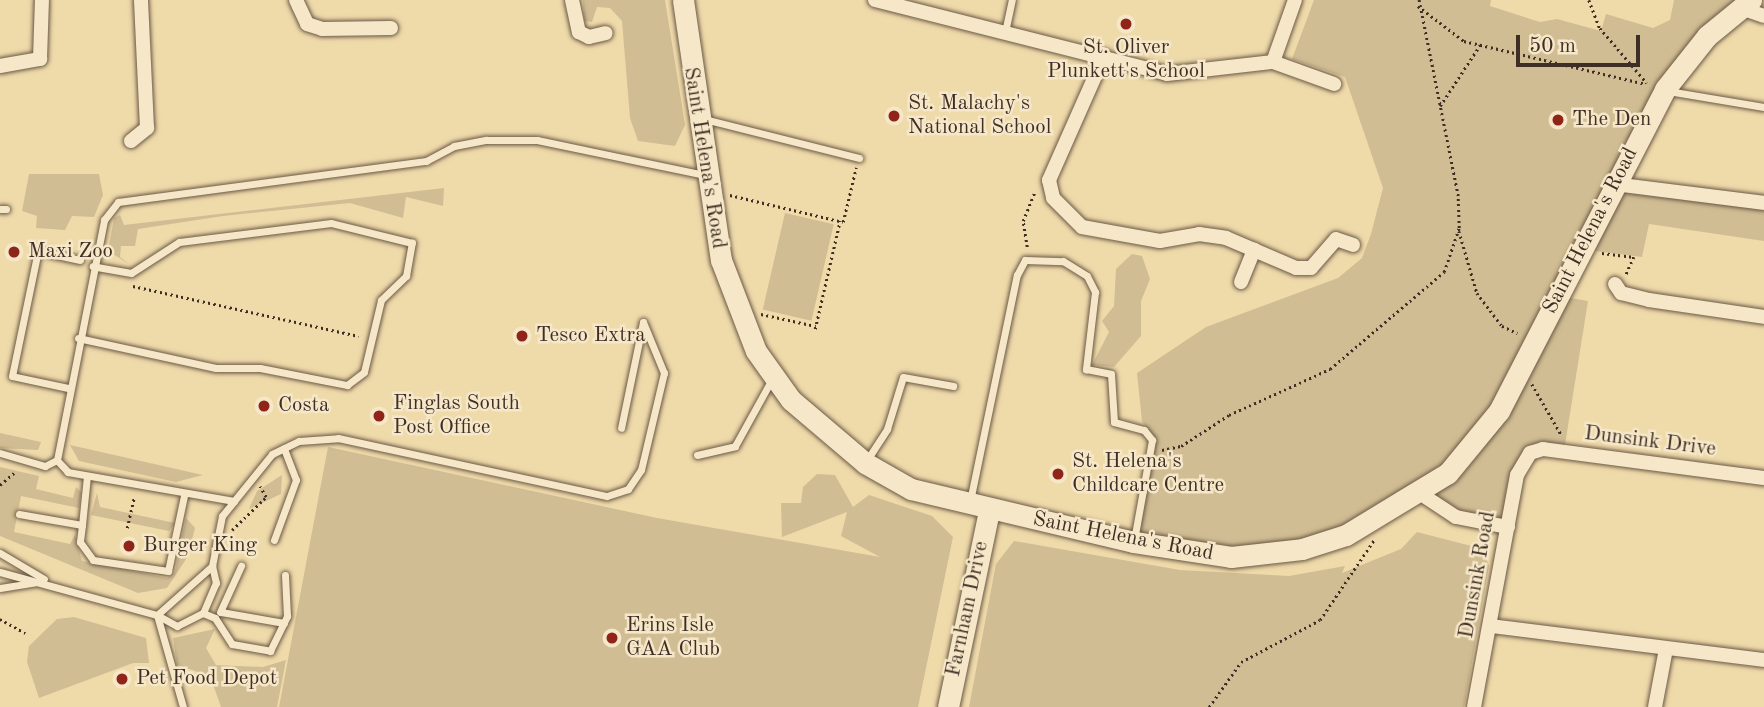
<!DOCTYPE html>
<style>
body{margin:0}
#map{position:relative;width:1764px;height:707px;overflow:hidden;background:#efdaaa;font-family:"Old Standard TT",serif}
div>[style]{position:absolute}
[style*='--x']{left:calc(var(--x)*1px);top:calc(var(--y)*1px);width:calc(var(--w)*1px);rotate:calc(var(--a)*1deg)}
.green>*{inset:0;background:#d1bd93;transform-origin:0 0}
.path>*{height:2.5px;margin-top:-1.25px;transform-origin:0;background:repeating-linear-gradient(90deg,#3f2e25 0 2px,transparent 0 5.5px)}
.roads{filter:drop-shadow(0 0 2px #6b5946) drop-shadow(0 0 2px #6b5946)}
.lane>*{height:7px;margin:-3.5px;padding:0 3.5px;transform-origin:3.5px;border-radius:3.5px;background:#f5e7c8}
.street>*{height:14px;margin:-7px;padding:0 7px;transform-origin:7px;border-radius:7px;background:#f5e7c8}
.secondary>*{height:21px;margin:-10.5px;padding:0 10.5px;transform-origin:10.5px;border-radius:10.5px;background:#f5e7c8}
.dots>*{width:19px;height:19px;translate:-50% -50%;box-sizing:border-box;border:4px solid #f5e7c8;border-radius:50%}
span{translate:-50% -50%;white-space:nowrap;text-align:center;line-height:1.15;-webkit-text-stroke:5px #f5e7c8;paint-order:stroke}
.poi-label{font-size:21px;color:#3f2e25}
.left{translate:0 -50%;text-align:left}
.street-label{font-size:21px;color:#3f2e25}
.scale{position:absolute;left:1516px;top:35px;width:124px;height:32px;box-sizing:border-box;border:4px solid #3f2e25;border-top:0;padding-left:9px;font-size:21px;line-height:24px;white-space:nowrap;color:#3f2e25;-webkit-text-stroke:5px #f5e7c8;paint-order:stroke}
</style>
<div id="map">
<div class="green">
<i style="clip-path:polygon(583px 0,665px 0,685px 125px,675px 146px,638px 141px,630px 118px,622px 21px,610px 8px,597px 7px,592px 22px,584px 21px)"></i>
<i style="clip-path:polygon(1314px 0,1491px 0,1490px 6px,1540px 22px,1557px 19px,1601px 31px,1606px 14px,1653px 28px,1670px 20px,1674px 0,1751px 0,1681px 64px,1559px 296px,1588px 301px,1564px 451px,1530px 452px,1507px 527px,1456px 516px,1421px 493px,1378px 522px,1266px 555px,1135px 541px,1153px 439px,1142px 421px,1137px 373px,1206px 327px,1338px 278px,1362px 258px,1371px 234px,1383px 188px,1345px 77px,1292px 59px)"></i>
<i style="clip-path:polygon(29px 174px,99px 174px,103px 195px,94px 217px,72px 216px,65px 230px,36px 228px,37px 216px,22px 211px)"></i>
<i style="clip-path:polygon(1619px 186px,1764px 205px,1764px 241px,1649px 224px,1642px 257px,1587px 250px)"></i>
<i style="clip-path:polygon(444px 188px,443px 206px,406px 197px,403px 218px,350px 203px,223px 216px,138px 229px,135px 246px,121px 246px,120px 257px,129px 264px,108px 251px,114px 218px,120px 215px,124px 225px)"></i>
<i style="left:785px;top:213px;width:50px;height:99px;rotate:13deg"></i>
<i style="clip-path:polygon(1132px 254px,1142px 256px,1150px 279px,1141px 301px,1141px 336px,1114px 367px,1092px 365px,1109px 332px,1102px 321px,1114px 306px,1116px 269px)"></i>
<i style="clip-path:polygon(0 433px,41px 442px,38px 450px,0 448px)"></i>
<i style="clip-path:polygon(70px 445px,203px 475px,176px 482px,79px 461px)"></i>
<i style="clip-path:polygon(328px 447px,657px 518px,880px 557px,841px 536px,847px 512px,782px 537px,781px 503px,801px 503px,803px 487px,817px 474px,835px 475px,853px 507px,869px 495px,932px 516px,953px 537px,918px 707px,279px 707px)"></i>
<i style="clip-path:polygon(0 467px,39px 476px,36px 489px,73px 498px,76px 487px,81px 492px,79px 508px,21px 496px,14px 532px,70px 544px,75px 535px,82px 561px,167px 578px,175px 572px,186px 518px,195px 528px,188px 556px,167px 588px,138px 593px,0 536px)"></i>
<i style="clip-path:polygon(282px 475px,281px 494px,249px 509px,257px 491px)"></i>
<i style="clip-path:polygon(97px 493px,100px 507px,175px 523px,169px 531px,91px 515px)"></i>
<i style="clip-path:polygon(1417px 532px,1483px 549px,1489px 566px,1464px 707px,969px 707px,996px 564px,1014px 541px,1180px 570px,1289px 576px,1345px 566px,1342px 573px,1401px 549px)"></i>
<i style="clip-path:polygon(74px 617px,146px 638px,149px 663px,133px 663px,39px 698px,27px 662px,29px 646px,57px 619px)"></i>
<i style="clip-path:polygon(215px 629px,206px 648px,216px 665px,263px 667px,286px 660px,277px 707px,221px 707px,210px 676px,177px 665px,173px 638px)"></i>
</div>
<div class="path">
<i style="--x:1589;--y:0;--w:30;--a:69"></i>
<i style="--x:1600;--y:28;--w:72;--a:49.5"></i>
<i style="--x:1418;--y:6;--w:58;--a:37.3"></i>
<i style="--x:1464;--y:41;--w:187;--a:13.3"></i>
<i style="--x:1440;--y:106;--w:73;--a:-56.7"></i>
<i style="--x:730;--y:195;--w:116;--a:13.4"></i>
<i style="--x:843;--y:222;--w:56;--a:-76.5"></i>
<i style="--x:1459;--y:231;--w:65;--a:73.8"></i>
<i style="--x:1477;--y:293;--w:41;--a:52.9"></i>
<i style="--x:1502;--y:326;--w:17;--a:25"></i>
<i style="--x:1027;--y:247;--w:26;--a:-99"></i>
<i style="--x:1023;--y:221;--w:32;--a:-68"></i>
<i style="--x:1602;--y:253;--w:32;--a:7"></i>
<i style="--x:1634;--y:257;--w:20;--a:114"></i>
<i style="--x:133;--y:286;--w:231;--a:12.5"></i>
<i style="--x:761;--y:314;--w:56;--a:12.3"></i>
<i style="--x:815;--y:329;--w:111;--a:-77"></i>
<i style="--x:1532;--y:384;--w:60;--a:60"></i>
<i style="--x:1162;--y:450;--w:19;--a:-12"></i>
<i style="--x:1181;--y:446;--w:57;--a:-32.9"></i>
<i style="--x:1229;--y:415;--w:111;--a:-24.5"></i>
<i style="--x:1330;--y:369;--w:150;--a:-40.4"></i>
<i style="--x:1444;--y:272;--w:46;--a:-71.2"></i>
<i style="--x:1459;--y:228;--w:32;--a:-92"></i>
<i style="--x:1458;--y:196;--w:200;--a:-101.3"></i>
<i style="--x:0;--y:485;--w:21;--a:-41"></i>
<i style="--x:127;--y:528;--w:32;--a:-77"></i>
<i style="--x:232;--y:530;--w:47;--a:-44.1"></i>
<i style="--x:266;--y:497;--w:12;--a:-121"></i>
<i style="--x:0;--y:619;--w:29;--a:29"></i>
<i style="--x:1209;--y:707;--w:55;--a:-54.6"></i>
<i style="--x:1241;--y:662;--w:89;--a:-28"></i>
<i style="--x:1320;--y:620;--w:97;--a:-56"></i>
</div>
<div class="roads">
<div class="lane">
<i style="--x:1005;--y:32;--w:33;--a:-78"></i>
<i style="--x:1668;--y:91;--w:97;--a:9.5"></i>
<i style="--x:704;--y:119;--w:160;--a:14.1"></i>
<i style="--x:0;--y:209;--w:6;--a:0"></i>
<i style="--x:78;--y:338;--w:141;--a:12.3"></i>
<i style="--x:216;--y:368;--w:44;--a:0"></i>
<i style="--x:260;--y:368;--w:89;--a:11.1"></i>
<i style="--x:347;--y:385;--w:21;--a:-37"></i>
<i style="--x:364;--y:372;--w:74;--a:-76.7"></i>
<i style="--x:381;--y:300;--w:35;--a:-44"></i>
<i style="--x:406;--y:276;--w:34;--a:-80"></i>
<i style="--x:412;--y:243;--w:83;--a:-166.1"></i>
<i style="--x:331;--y:223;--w:153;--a:172.9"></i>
<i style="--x:179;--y:242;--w:57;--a:147.1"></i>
<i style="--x:131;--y:273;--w:39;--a:-170"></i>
<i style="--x:68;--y:388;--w:57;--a:-167.9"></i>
<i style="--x:12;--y:376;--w:128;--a:-78.3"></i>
<i style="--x:38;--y:251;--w:43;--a:12.1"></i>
<i style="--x:0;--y:453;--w:47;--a:16.1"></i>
<i style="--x:45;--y:466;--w:13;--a:-27"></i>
<i style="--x:697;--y:455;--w:39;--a:-13"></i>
<i style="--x:735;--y:446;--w:77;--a:-61.1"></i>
<i style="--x:867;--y:460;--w:37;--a:-57"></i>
<i style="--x:887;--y:429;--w:54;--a:-72.9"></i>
<i style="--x:903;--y:377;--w:51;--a:10.2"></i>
<i style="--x:234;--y:501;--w:60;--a:-51"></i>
<i style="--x:272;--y:454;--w:30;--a:-26"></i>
<i style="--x:299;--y:441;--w:39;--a:-4"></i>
<i style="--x:338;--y:438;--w:275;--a:12.2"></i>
<i style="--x:607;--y:496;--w:22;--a:-18"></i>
<i style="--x:628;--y:489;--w:23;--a:-56"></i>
<i style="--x:641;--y:470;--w:100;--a:-76.7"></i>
<i style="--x:664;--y:373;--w:55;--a:-112.4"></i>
<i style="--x:643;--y:322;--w:108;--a:101.7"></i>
<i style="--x:970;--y:501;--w:231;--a:-78.3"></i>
<i style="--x:1017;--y:275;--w:17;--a:-62"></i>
<i style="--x:1025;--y:260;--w:38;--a:2"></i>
<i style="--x:1063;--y:261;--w:28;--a:32"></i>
<i style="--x:1087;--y:276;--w:18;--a:63"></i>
<i style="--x:1095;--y:292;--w:78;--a:96.7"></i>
<i style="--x:1086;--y:369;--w:25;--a:11"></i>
<i style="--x:1111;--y:374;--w:48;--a:86.4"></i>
<i style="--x:1114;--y:422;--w:31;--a:15"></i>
<i style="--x:1144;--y:430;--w:13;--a:51"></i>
<i style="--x:1152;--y:440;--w:102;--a:100.2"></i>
<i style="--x:19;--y:514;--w:64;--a:9.9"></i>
<i style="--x:82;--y:525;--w:49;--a:-84.2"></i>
<i style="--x:82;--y:525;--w:17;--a:97"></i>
<i style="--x:80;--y:542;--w:22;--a:54"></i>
<i style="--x:93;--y:560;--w:76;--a:8.3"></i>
<i style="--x:168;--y:571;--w:77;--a:-78"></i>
<i style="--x:274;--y:540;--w:64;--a:-69.9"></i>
<i style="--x:296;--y:480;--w:34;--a:-111"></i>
<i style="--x:0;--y:553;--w:51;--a:30.6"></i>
<i style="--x:0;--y:572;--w:163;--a:15.3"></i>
<i style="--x:157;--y:615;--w:74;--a:-41.7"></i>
<i style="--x:212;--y:566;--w:51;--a:-78.7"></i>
<i style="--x:222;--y:516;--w:19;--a:-51"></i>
<i style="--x:234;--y:501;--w:169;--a:-170.1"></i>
<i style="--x:68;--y:472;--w:16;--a:-133"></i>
<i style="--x:57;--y:460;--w:245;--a:-78.9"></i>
<i style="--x:104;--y:220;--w:23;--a:-52"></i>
<i style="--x:118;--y:202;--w:311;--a:-7.6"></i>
<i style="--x:426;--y:161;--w:32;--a:-28"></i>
<i style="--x:454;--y:146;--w:33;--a:-11"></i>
<i style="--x:486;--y:140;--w:51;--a:0"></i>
<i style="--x:537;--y:140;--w:172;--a:11.8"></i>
<i style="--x:0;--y:588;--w:36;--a:-9"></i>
<i style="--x:220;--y:612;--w:51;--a:-65.5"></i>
<i style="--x:221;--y:612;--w:64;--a:9.9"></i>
<i style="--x:203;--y:613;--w:13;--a:23"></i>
<i style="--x:215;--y:618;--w:31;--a:57"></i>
<i style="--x:232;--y:644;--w:39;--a:10"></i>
<i style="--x:270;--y:651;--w:39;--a:-64"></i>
<i style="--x:287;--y:616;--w:41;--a:-92.8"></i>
<i style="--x:157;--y:615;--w:23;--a:29"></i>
<i style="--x:177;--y:626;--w:29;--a:-27"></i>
<i style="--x:203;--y:613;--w:33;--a:-67"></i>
<i style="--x:216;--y:583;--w:17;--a:-103"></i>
<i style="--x:157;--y:615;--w:96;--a:74.2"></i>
</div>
<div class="street">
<i style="--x:296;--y:0;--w:26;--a:65"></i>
<i style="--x:307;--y:24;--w:16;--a:18"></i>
<i style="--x:322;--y:29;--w:69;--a:-0.8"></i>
<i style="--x:572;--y:0;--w:33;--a:78"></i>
<i style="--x:579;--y:32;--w:11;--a:27"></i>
<i style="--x:589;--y:37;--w:17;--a:-13"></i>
<i style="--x:875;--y:0;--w:301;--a:14.2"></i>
<i style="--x:1167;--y:74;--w:107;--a:-6.5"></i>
<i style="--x:1273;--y:62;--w:65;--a:19.8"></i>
<i style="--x:1741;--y:8;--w:24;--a:19"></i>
<i style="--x:1104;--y:56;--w:136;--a:113.9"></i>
<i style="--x:1049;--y:180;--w:18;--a:77"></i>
<i style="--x:1053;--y:198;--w:41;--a:45"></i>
<i style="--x:1082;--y:227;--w:79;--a:10.2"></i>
<i style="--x:1160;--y:241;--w:40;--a:-10"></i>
<i style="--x:1199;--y:234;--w:27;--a:8"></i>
<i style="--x:1226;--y:238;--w:76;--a:23.2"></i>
<i style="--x:1296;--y:268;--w:15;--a:0"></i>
<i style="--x:1311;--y:268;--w:38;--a:-49"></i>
<i style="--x:1336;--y:239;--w:18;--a:19"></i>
<i style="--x:1273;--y:62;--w:66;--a:-70.5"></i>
<i style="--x:0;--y:66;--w:41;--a:-9.9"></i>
<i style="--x:40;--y:59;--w:59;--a:-88.1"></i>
<i style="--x:131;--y:141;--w:21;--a:-39"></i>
<i style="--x:147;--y:128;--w:128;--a:-92.7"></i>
<i style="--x:1614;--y:184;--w:151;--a:7.2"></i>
<i style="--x:1241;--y:282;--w:35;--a:-68"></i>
<i style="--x:1615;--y:284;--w:11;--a:56"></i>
<i style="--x:1621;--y:293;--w:29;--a:14"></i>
<i style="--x:1649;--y:300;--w:116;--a:8.4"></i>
<i style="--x:1421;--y:494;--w:42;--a:33.3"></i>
<i style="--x:1456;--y:517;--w:53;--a:10.9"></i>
<i style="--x:1491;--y:626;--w:275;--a:7.1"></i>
<i style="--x:1474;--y:707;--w:236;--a:-79.5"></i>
<i style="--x:1517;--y:475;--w:26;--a:-59"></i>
<i style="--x:1530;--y:453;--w:14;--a:-17"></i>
<i style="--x:1543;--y:449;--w:223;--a:7.5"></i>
<i style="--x:1655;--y:707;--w:59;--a:-79.3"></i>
</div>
<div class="secondary">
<i style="--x:683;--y:0;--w:263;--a:81.7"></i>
<i style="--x:721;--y:260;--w:97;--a:69"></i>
<i style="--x:756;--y:351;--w:60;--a:54.5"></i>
<i style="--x:791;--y:400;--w:97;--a:40.4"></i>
<i style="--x:865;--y:463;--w:53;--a:29.5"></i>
<i style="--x:911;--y:489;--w:229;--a:13.4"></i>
<i style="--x:1134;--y:542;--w:98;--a:8.8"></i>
<i style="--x:1231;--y:557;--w:71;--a:-6.4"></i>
<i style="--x:1302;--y:549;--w:46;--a:-17.7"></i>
<i style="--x:1346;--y:535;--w:119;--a:-31.3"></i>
<i style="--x:1448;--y:473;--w:80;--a:-50.6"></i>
<i style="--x:1499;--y:411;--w:362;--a:-62.7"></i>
<i style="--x:1665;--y:89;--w:68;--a:-51.6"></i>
<i style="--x:1707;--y:36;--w:57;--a:-39.3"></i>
<i style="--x:948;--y:707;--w:201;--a:-78.2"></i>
</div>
</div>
<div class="dots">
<i style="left:1126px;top:24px;background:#8f2418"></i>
<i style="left:894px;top:116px;background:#8f2418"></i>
<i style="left:1558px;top:120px;background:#8f2418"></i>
<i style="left:14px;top:252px;background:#8f2418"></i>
<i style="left:522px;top:336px;background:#8f2418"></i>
<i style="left:264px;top:406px;background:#8f2418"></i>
<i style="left:379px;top:416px;background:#8f2418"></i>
<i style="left:1058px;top:474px;background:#8f2418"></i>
<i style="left:129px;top:546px;background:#8f2418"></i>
<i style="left:612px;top:638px;background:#8f2418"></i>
<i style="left:122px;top:679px;background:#8f2418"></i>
</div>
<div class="poi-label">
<span style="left:1126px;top:60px">St. Oliver<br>Plunkett's School</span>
<span class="left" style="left:908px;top:116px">St. Malachy's<br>National School</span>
<span class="left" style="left:1572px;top:120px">The Den</span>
<span class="left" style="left:28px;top:252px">Maxi Zoo</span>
<span class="left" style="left:536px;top:336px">Tesco Extra</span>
<span class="left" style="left:393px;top:416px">Finglas South<br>Post Office</span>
<span class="left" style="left:278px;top:406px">Costa</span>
<span class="left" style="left:1072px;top:474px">St. Helena's<br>Childcare Centre</span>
<span class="left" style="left:143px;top:546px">Burger King</span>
<span class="left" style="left:626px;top:638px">Erins Isle<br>GAA Club</span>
<span class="left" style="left:136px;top:679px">Pet Food Depot</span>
</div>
<div class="street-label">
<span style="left:704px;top:158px;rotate:81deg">Saint Helena's Road</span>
<span style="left:1591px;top:231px;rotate:-63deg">Saint Helena's Road</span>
<span style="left:1650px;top:442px;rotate:7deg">Dunsink Drive</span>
<span style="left:1123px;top:537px;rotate:11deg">Saint Helena's Road</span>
<span style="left:1478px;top:575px;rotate:-80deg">Dunsink Road</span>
<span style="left:968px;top:609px;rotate:-78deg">Farnham Drive</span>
</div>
<div class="scale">50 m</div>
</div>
